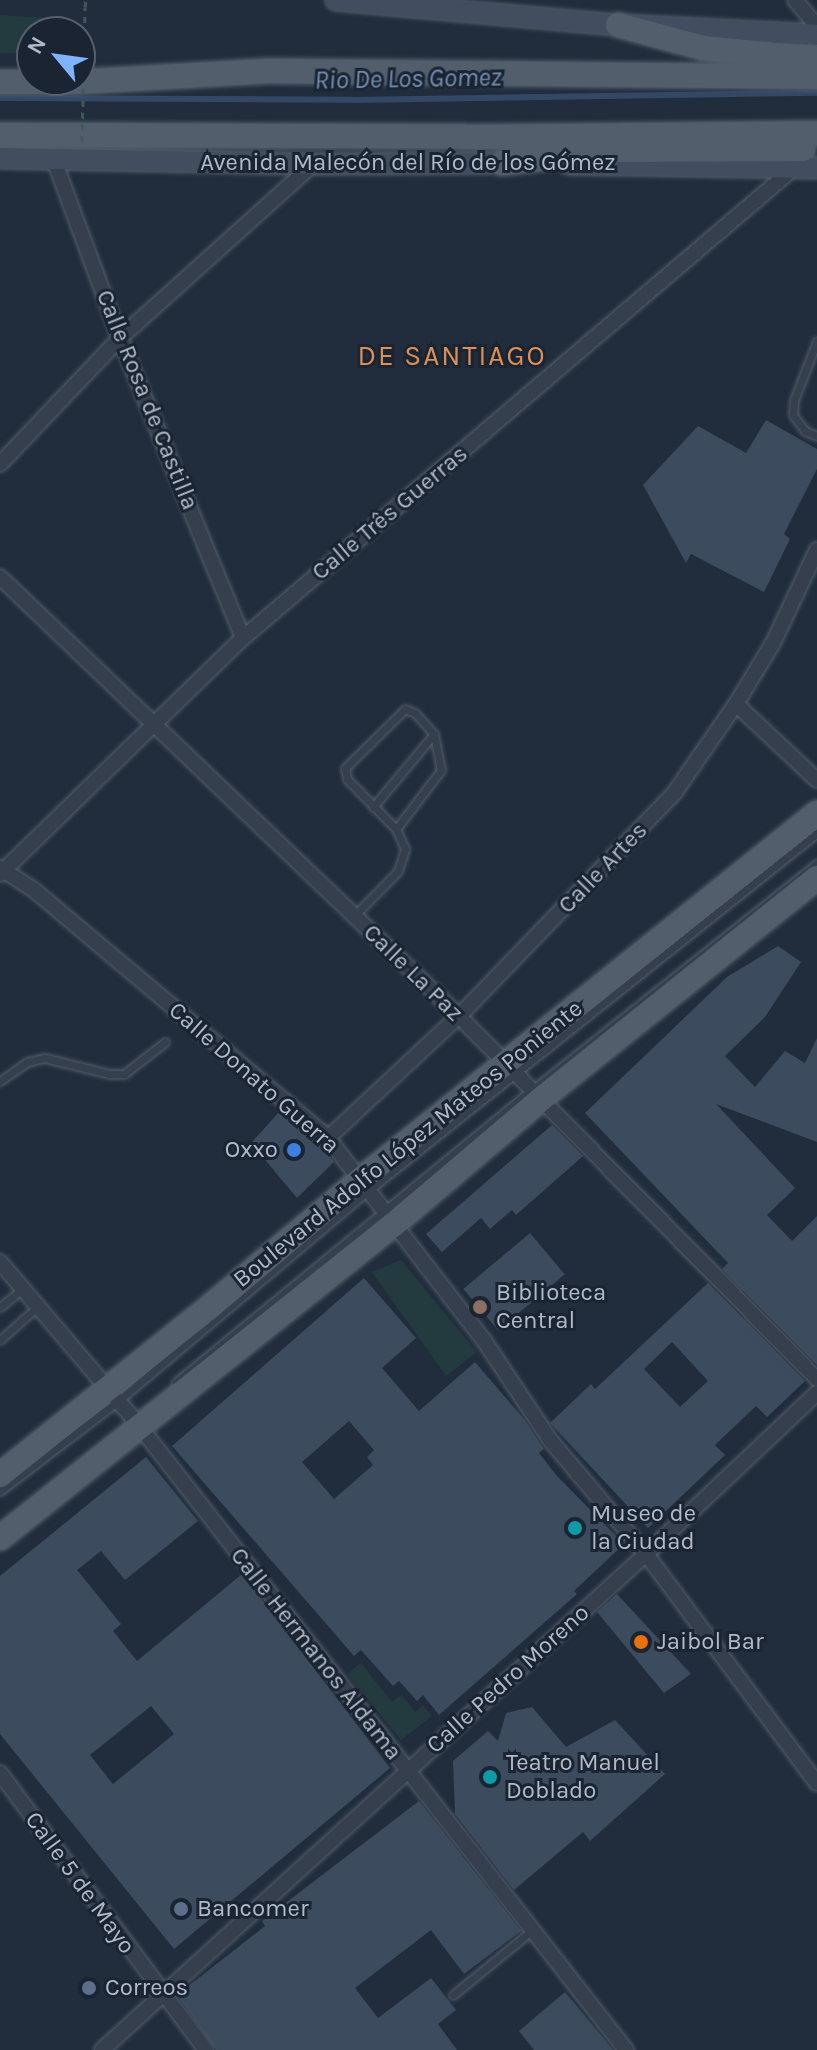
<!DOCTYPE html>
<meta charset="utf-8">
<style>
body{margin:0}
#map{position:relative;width:817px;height:2050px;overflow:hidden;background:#212d3d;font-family:Karla,sans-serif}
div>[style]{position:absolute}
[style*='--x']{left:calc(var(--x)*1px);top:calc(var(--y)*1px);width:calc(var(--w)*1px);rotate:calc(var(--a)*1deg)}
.green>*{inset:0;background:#233b3e}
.stream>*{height:6px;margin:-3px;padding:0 3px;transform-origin:3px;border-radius:3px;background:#334866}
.building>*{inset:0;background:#3c4b5d;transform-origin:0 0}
.path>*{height:3px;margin-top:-1.5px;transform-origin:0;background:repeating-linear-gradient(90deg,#41585b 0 6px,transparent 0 12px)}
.roads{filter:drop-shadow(0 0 2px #535d6b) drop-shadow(0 0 2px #535d6b)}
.lane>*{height:7px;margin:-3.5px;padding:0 3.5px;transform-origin:3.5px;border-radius:3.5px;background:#353f4d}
.street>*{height:14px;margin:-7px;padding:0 7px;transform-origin:7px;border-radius:7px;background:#353f4d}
.secondary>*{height:20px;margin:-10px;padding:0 10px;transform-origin:10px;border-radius:10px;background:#424e60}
.primary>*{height:24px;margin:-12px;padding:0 12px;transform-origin:12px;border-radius:12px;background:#535e6d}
.path-bridge>*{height:3px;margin-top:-1.5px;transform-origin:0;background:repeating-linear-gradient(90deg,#41585b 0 6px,transparent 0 12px)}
.dots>*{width:22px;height:22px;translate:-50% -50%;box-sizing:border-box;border:4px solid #1a2432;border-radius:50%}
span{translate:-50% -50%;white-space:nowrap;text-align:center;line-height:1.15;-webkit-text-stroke:6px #1a2432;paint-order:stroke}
.street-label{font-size:24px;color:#b0bac9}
.poi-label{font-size:24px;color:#b0bac9}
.right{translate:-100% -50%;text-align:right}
.left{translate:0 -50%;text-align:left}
.water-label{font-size:26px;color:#7590b3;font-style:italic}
.quarter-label{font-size:28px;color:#dc9058;letter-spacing:2px}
.north{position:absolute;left:16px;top:16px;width:80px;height:80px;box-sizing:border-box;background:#1a2432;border:2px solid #56606e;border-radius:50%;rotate:299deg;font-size:22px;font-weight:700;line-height:32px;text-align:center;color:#b0bac9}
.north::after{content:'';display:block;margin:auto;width:28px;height:36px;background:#7fb2ff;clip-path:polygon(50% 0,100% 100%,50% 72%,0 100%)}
</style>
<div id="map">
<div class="green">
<i style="clip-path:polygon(0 15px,46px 18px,45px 32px,32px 32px,32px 54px,0 53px)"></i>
<i style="clip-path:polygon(401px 1260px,477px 1352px,446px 1376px,372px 1272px)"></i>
<i style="clip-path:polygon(361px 1663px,392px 1702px,402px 1695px,415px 1712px,423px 1705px,432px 1716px,401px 1740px,347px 1674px)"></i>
</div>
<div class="stream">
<i style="--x:0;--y:98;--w:353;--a:0.3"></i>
<i style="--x:353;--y:100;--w:464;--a:-0.9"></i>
</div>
<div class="building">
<i style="clip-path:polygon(766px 420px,817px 449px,817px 469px,784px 534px,790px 539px,764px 592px,691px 554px,686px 563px,643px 485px,698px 426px,746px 453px)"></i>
<i style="clip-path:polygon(778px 946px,801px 962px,765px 1017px,725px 1056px,755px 1087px,785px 1051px,805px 1063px,817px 1038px,817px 1142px,716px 1104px,795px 1188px,767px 1215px,792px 1241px,817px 1216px,817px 1365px,722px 1269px,728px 1263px,585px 1113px,727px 977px)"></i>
<i style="clip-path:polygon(280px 1111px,321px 1145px,334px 1162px,297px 1198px,251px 1143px)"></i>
<i style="clip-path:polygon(552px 1125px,583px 1156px,516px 1215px,512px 1210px,490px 1229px,481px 1218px,442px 1252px,426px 1234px)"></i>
<i style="left:530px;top:1233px;width:54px;height:87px;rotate:50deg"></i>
<i style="clip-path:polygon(evenodd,364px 1278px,416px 1338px,382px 1368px,419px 1411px,475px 1362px,524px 1419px,544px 1449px,539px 1453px,557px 1476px,624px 1544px,574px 1591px,577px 1594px,439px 1715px,423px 1695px,417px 1701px,399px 1681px,393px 1686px,361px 1650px,354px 1656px,172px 1446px,364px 1278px,349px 1421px,374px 1450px,367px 1457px,373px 1465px,334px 1499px,302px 1462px,349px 1421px)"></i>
<i style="clip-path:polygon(evenodd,708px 1283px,805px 1381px,767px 1417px,756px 1406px,715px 1445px,725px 1455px,648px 1528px,550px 1423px,591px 1384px,595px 1389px,708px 1283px,672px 1342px,708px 1381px,680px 1407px,644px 1369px,672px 1342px)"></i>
<i style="clip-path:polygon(evenodd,146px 1457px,198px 1521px,125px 1580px,101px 1551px,77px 1570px,121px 1624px,113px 1631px,137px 1661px,242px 1574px,390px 1768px,174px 1949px,0 1734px,0 1576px,146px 1457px,151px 1706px,174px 1734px,113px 1784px,90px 1755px,151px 1706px)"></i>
<i style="clip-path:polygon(617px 1594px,691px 1674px,664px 1693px,597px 1612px)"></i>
<i style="clip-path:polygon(532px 1707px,566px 1747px,615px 1720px,665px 1774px,590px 1841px,583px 1832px,514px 1890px,455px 1814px,453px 1761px,488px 1731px,498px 1741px,506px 1713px)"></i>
<i style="clip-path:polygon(419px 1801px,521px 1931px,464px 1974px,431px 1930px,355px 1988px,378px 2018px,431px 1978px,456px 2010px,438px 2024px,457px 2050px,216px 2050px,177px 1995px,265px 1926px,262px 1921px)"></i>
<i style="clip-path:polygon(565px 1992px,605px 2040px,613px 2050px,534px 2050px,519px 2031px)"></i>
</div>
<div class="path">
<i style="--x:85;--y:7;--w:7;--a:-82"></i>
</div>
<div class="roads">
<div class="lane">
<i style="--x:817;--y:341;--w:63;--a:111.3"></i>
<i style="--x:794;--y:400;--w:15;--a:94"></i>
<i style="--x:793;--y:415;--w:20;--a:53"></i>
<i style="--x:805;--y:431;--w:13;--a:23"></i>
<i style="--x:373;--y:807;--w:95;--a:-50.1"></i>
<i style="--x:354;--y:916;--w:63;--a:-45.6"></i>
<i style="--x:398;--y:871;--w:23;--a:-72"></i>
<i style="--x:405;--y:849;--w:22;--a:-114"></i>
<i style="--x:396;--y:829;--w:70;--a:-134.4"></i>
<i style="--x:347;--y:779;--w:11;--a:-100"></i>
<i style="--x:345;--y:768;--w:84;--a:-44.5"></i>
<i style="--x:405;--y:709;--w:11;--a:22"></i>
<i style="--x:415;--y:713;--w:28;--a:48"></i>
<i style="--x:434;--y:734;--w:37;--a:79"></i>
<i style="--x:441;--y:770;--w:74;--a:127.3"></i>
<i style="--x:0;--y:1081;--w:33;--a:-35"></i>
<i style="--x:27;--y:1062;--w:18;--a:-13"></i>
<i style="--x:45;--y:1058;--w:66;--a:14"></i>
<i style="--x:109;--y:1074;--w:15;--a:0"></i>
<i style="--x:124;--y:1074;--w:52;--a:-38"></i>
<i style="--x:0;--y:1307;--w:28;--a:-39"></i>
<i style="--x:0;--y:1340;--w:50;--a:-41.7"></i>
<i style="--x:176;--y:1382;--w:460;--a:-39.4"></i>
<i style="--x:532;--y:1090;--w:364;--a:-38.5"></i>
<i style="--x:0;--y:1491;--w:148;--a:-37.3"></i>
<i style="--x:118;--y:1401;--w:328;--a:-40.1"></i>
<i style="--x:369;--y:1190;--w:573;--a:-38.55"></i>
<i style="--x:453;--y:1995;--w:101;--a:-39.4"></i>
</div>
<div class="street">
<i style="--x:795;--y:0;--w:34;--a:50"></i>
<i style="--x:54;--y:160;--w:190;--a:69.7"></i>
<i style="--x:120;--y:338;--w:324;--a:67.7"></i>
<i style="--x:0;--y:464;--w:174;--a:-46.4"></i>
<i style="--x:120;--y:338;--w:260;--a:-42"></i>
<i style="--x:0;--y:577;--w:635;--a:43.72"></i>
<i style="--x:459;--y:1016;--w:510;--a:45.4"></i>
<i style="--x:736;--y:704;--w:111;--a:43.2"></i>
<i style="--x:0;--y:868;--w:40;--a:32.9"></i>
<i style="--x:34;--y:890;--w:385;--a:40.1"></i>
<i style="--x:328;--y:1138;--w:257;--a:52.4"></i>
<i style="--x:485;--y:1342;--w:118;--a:56.4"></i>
<i style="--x:550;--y:1440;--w:149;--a:49.9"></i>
<i style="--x:646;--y:1554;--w:286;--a:53.3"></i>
<i style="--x:0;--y:874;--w:339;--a:-44.2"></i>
<i style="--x:243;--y:638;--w:726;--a:-40.47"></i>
<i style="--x:328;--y:1138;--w:179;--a:-43"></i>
<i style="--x:459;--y:1016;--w:311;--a:-46"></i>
<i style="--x:675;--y:792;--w:107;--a:-55.3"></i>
<i style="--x:736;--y:704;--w:71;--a:-58.8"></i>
<i style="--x:773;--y:643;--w:103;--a:-64.7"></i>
<i style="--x:0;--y:1262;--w:205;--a:49.6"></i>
<i style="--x:133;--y:1418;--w:802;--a:52.04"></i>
<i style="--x:0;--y:1773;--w:345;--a:53.4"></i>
<i style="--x:102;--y:2050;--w:736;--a:-42.36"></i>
<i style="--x:646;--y:1554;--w:235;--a:-43.3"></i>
</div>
<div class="secondary">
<i style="--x:336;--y:0;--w:283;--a:5.1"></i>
<i style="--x:618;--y:25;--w:199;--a:2.9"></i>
<i style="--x:0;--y:158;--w:313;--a:1.1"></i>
<i style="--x:313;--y:164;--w:204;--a:-0.3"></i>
<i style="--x:569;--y:164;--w:248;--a:0.9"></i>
</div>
<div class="primary">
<i style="--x:618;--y:25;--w:88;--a:15.1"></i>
<i style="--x:703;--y:48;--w:115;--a:5.5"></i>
<i style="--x:0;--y:82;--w:77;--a:0"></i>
<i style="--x:77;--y:82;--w:191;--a:-3.3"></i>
<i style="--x:268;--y:71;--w:549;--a:0.63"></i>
<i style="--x:0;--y:135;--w:464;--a:0.2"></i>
<i style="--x:464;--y:137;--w:353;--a:-0.6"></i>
<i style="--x:502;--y:163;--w:115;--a:-6.5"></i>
<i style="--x:616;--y:150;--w:187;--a:-0.3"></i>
<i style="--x:0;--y:1475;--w:272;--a:-38.7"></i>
<i style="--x:212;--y:1305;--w:195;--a:-40.2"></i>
<i style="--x:361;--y:1179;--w:585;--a:-38.75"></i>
<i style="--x:0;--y:1538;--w:502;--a:-38.54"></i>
<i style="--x:393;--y:1225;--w:194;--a:-40.4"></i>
<i style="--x:541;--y:1099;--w:354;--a:-38.7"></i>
</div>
</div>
<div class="path-bridge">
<i style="--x:82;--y:142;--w:135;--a:-88.7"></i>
</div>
<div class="dots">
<i style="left:294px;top:1150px;background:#3f7fe0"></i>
<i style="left:480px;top:1307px;background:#8d6e63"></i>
<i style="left:575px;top:1528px;background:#0f9aa8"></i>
<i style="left:641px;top:1642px;background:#e8710a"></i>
<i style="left:490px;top:1777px;background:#0f9aa8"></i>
<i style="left:181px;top:1909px;background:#5c6f8a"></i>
<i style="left:89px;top:1988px;background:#5c6f8a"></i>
</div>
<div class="street-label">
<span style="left:408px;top:163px">Avenida Malecón del Río de los Gómez</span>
<span style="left:147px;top:400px;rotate:68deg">Calle Rosa de Castilla</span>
<span style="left:390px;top:513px;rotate:-40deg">Calle Três Guerras</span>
<span style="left:603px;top:868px;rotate:-46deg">Calle Artes</span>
<span style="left:413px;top:973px;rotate:44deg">Calle La Paz</span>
<span style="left:254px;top:1078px;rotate:41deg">Calle Donato Guerra</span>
<span style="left:408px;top:1144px;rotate:-39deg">Boulevard Adolfo López Mateos Poniente</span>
<span style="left:316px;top:1654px;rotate:52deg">Calle Hermanos Aldama</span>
<span style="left:508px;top:1679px;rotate:-42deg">Calle Pedro Moreno</span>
<span style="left:80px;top:1883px;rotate:54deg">Calle 5 de Mayo</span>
</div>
<div class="poi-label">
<span class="right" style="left:278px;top:1150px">Oxxo</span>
<span class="left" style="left:496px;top:1307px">Biblioteca<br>Central</span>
<span class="left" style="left:591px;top:1528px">Museo de<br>la Ciudad</span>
<span class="left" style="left:657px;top:1642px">Jaibol Bar</span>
<span class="left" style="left:506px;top:1777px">Teatro Manuel<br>Doblado</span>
<span class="left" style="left:197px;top:1909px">Bancomer</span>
<span class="left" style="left:105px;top:1988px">Correos</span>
</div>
<div class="water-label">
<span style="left:408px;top:79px;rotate:-1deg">Rio De Los Gomez</span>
</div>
<div class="quarter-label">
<span style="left:452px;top:356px">DE SANTIAGO</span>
</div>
<div class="north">N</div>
</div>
